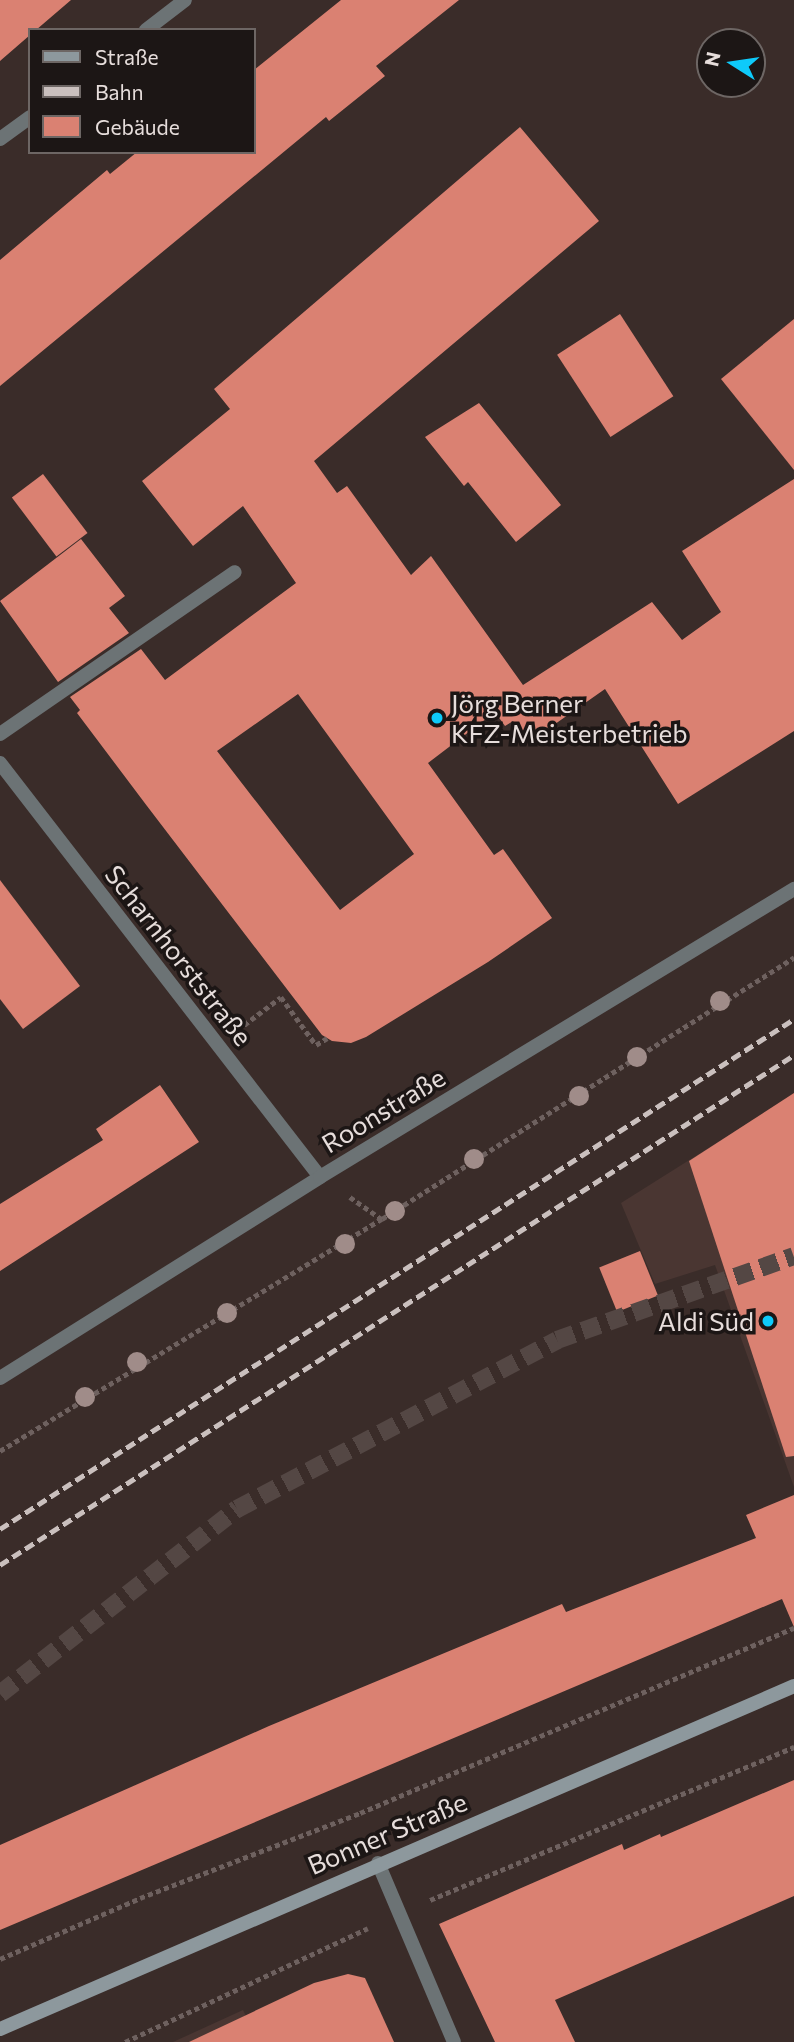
<!DOCTYPE html>
<meta charset="utf-8">
<style>
body{margin:0}
#map{position:relative;width:794px;height:2042px;overflow:hidden;background:#3a2c29;font-family:Commissioner,sans-serif}
div>[style]{position:absolute}
[style*='--x']{left:calc(var(--x)*1px);top:calc(var(--y)*1px);width:calc(var(--w)*1px);rotate:calc(var(--a)*1deg)}
.built>*{inset:0;background:#4a3632}
.building>*{inset:0;background:#da8172;transform-origin:0 0}
.primary-tunnel>*{height:18px;margin-top:-9px;transform-origin:0;background:repeating-linear-gradient(90deg,#544744 0 18px,transparent 0 27px)}
.path>*{height:4.5px;margin-top:-2.25px;transform-origin:0;background:repeating-linear-gradient(90deg,#6e615f 0 5px,transparent 0 8.5px)}
.service>*{height:14px;margin:-7px;padding:0 7px;transform-origin:7px;border-radius:7px;background:#6c7375}
.minor>*{height:14px;margin:-7px;padding:0 7px;transform-origin:7px;border-radius:7px;background:#6c7375}
.secondary>*{height:14px;margin:-7px;padding:0 7px;transform-origin:7px;border-radius:7px;background:#8d989d}
.rail>*{height:5px;margin-top:-2.5px;transform-origin:0;background:repeating-linear-gradient(90deg,#cac0be 0 10px,transparent 0 15px)}
.trees>*{width:20px;height:20px;margin:-10px;border-radius:50%;background:#a08c89}
.dots>*{width:19px;height:19px;translate:-50% -50%;box-sizing:border-box;border:4px solid #1c1615;border-radius:50%}
span{translate:-50% -50%;white-space:nowrap;text-align:center;line-height:1.15;-webkit-text-stroke:7px #1c1615;paint-order:stroke}
.poi-label{font-size:26px;color:#e6dddb}
.left{translate:0 -50%;text-align:left}
.right{translate:-100% -50%;text-align:right}
.street-label{font-size:26px;color:#e6dddb}
.legend{position:absolute;left:28px;top:28px;width:228px;height:126px;box-sizing:border-box;background:#1c1615;border:2px solid #6d6664;margin:0;padding:9px 12px;list-style:none;font-size:21px;color:#e6dddb}
.legend li{display:flex;align-items:center;gap:14px;height:35px}
.legend b{width:35px;border:2px solid #6d6664}
.north{position:absolute;left:696px;top:28px;width:70px;height:70px;box-sizing:border-box;background:#1c1615;border:2px solid #6d6664;border-radius:50%;rotate:282deg;font-size:19px;font-weight:700;line-height:28px;text-align:center;color:#e6dddb}
.north::after{content:'';display:block;margin:auto;width:24px;height:32px;background:#0ecafa;clip-path:polygon(50% 0,100% 100%,50% 72%,0 100%)}
</style>
<div id="map">
<div class="built">
<i style="clip-path:polygon(794px 1094px,794px 1487px,715px 1265px,655px 1284px,621px 1203px)"></i>
<i style="clip-path:polygon(243px 2010px,258px 2042px,173px 2042px)"></i>
</div>
<div class="building">
<i style="clip-path:polygon(0 0,71px 0,36px 30px,30px 30px,30px 35px,0 61px)"></i>
<i style="clip-path:polygon(341px 0,459px 0,376px 66px,385px 76px,329px 121px,326px 117px,0 386px,0 260px,107px 170px,110px 174px,137px 152px,254px 152px,254px 70px)"></i>
<i style="clip-path:polygon(evenodd,520px 127px,599px 221px,314px 461px,337px 493px,347px 486px,411px 575px,431px 556px,523px 685px,652px 602px,682px 640px,721px 612px,682px 551px,794px 479px,794px 731px,678px 804px,605px 689px,528px 743px,513px 721px,505px 726px,495px 712px,428px 763px,494px 855px,503px 849px,552px 918px,488px 962px,366px 1037px,351px 1043px,332px 1041px,322px 1035px,147px 806px,77px 713px,80px 710px,70px 697px,141px 649px,165px 680px,296px 583px,243px 506px,193px 546px,142px 481px,230px 409px,214px 389px,520px 127px,298px 694px,414px 854px,340px 910px,217px 751px,298px 694px)"></i>
<i style="left:620px;top:314px;width:98px;height:75px;rotate:57deg"></i>
<i style="clip-path:polygon(794px 319px,794px 470px,721px 379px)"></i>
<i style="clip-path:polygon(479px 403px,561px 505px,516px 542px,468px 482px,464px 486px,425px 437px)"></i>
<i style="left:43px;top:474px;width:74px;height:39px;rotate:53deg"></i>
<i style="clip-path:polygon(81px 539px,125px 596px,109px 608px,129px 633px,58px 682px,0 601px)"></i>
<i style="clip-path:polygon(0 880px,80px 986px,23px 1029px,0 999px)"></i>
<i style="clip-path:polygon(160px 1085px,199px 1142px,0 1271px,0 1204px,103px 1140px,96px 1129px)"></i>
<i style="clip-path:polygon(794px 1093px,794px 1456px,786px 1457px,689px 1161px)"></i>
<i style="left:640px;top:1251px;width:48px;height:44px;rotate:68deg"></i>
<i style="clip-path:polygon(794px 1495px,794px 1627px,782px 1599px,0 1930px,0 1845px,269px 1726px,562px 1604px,566px 1612px,756px 1538px,746px 1515px)"></i>
<i style="clip-path:polygon(794px 1780px,794px 1896px,555px 2000px,575px 2042px,495px 2042px,439px 1924px,622px 1844px,624px 1850px,660px 1834px,661px 1837px)"></i>
<i style="clip-path:polygon(348px 1974px,365px 1978px,394px 2042px,189px 2042px,314px 1983px)"></i>
</div>
<div class="primary-tunnel">
<i style="--x:0;--y:1694;--w:301;--a:-38"></i>
<i style="--x:237;--y:1509;--w:362;--a:-27.8"></i>
<i style="--x:557;--y:1340;--w:251;--a:-19.5"></i>
</div>
<div class="path">
<i style="--x:244;--y:1025;--w:46;--a:-37.1"></i>
<i style="--x:281;--y:997;--w:59;--a:53.9"></i>
<i style="--x:316;--y:1045;--w:13;--a:-32"></i>
<i style="--x:350;--y:1197;--w:39;--a:35"></i>
<i style="--x:0;--y:1451;--w:447;--a:-31.3"></i>
<i style="--x:382;--y:1219;--w:488;--a:-32.4"></i>
<i style="--x:430;--y:1900;--w:395;--a:-22.8"></i>
<i style="--x:0;--y:1959;--w:153;--a:-23.5"></i>
<i style="--x:140;--y:1898;--w:236;--a:-21.1"></i>
<i style="--x:360;--y:1813;--w:472;--a:-23.1"></i>
<i style="--x:125;--y:2042;--w:268;--a:-25.1"></i>
</div>
<div class="service">
<i style="--x:0;--y:734;--w:285;--a:-34.6"></i>
</div>
<div class="minor">
<i style="--x:146;--y:30;--w:49;--a:-37.6"></i>
<i style="--x:0;--y:139;--w:37;--a:-36"></i>
<i style="--x:0;--y:763;--w:523;--a:52.3"></i>
<i style="--x:0;--y:1378;--w:378;--a:-32.1"></i>
<i style="--x:320;--y:1177;--w:555;--a:-31.28"></i>
<i style="--x:378;--y:1863;--w:194;--a:67"></i>
</div>
<div class="secondary">
<i style="--x:0;--y:2029;--w:865;--a:-23.36"></i>
</div>
<div class="rail">
<i style="--x:0;--y:1529;--w:944;--a:-32.71"></i>
<i style="--x:0;--y:1565;--w:944;--a:-32.71"></i>
</div>
<div class="trees">
<i style="left:720px;top:1001px"></i>
<i style="left:637px;top:1057px"></i>
<i style="left:579px;top:1096px"></i>
<i style="left:474px;top:1159px"></i>
<i style="left:395px;top:1211px"></i>
<i style="left:345px;top:1244px"></i>
<i style="left:227px;top:1313px"></i>
<i style="left:137px;top:1362px"></i>
<i style="left:85px;top:1397px"></i>
</div>
<div class="dots">
<i style="left:437px;top:718px;background:#0ecafa"></i>
<i style="left:768px;top:1321px;background:#0ecafa"></i>
</div>
<div class="poi-label">
<span class="left" style="left:451px;top:718px">Jörg Berner<br>KFZ-Meisterbetrieb</span>
<span class="right" style="left:754px;top:1321px">Aldi Süd</span>
</div>
<div class="street-label">
<span style="left:179px;top:955px;rotate:52deg">Scharnhorststraße</span>
<span style="left:383px;top:1110px;rotate:-31deg">Roonstraße</span>
<span style="left:387px;top:1833px;rotate:-23deg">Bonner Straße</span>
</div>
<ul class="legend">
<li><b style="height:9px;background:#8d989d"></b>Straße</li>
<li><b style="height:9px;background:#cac0be"></b>Bahn</li>
<li><b style="height:19px;background:#da8172"></b>Gebäude</li>
</ul>
<div class="north">N</div>
</div>
